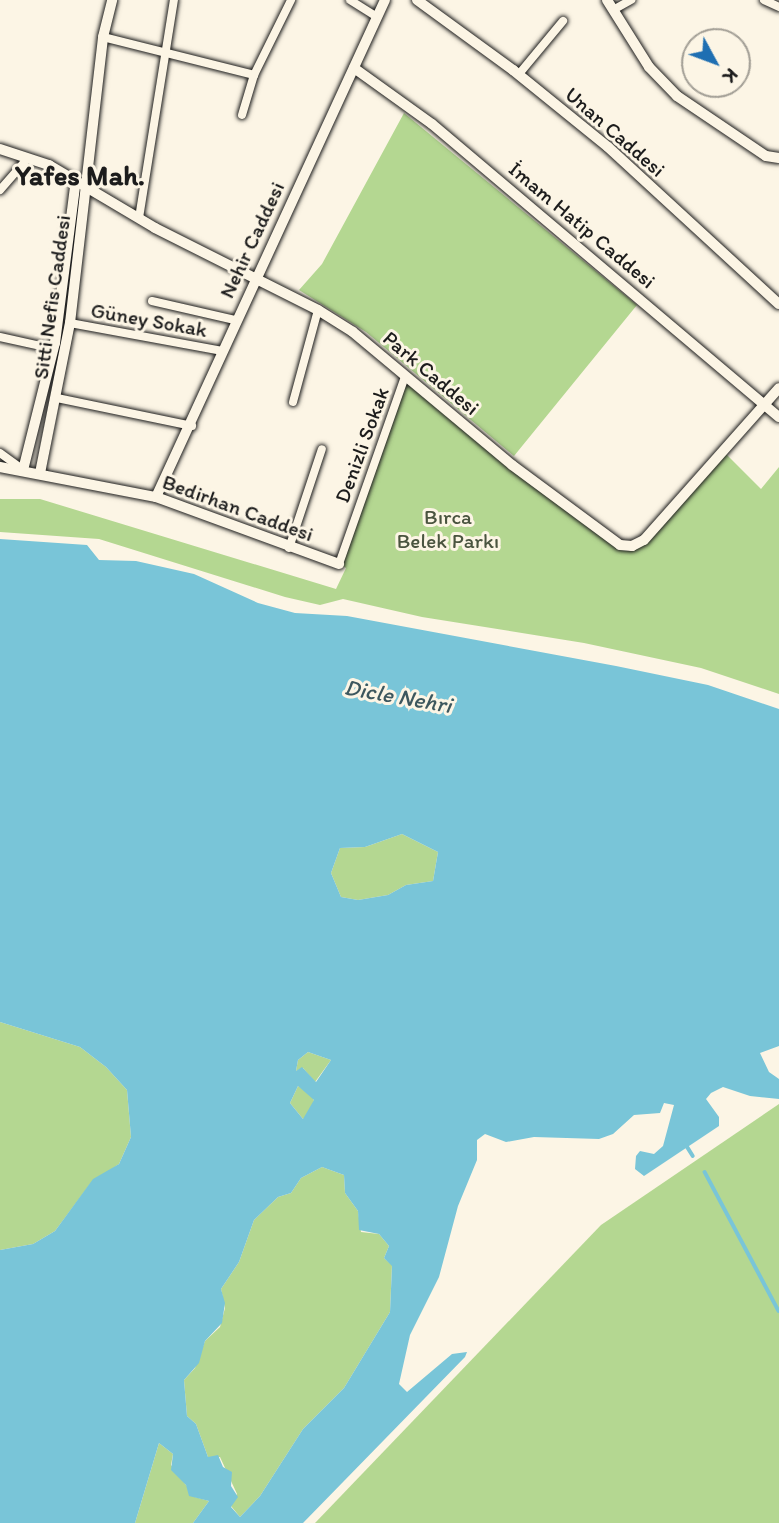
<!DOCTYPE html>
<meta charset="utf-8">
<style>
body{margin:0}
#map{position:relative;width:779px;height:1523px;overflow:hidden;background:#fcf5e5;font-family:Itim,sans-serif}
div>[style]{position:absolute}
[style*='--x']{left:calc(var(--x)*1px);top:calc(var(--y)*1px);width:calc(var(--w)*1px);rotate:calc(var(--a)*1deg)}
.green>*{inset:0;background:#b4d791}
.water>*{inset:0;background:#79c5d8}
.stream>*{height:3.5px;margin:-1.75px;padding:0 1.75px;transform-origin:1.75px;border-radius:1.75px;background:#79c5d8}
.roads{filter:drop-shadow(0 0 2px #1c1c1c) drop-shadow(0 0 2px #1c1c1c)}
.minor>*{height:8px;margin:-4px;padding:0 4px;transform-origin:4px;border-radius:4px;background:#fcf5e5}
.tertiary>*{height:10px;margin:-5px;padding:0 5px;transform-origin:5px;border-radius:5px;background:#fcf5e5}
span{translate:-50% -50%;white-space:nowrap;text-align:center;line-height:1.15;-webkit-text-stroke:6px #fcf5e5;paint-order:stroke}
.street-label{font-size:21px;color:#1c1c1c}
.park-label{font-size:21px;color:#4a543f}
.water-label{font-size:23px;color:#3d575e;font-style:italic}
.district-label{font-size:28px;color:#1c1c1c;font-weight:700}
.north{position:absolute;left:681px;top:28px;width:70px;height:70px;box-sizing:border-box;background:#fcf5e5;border:2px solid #a29e95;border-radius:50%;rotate:131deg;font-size:19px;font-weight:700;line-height:28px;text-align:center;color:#1c1c1c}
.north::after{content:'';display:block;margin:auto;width:24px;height:32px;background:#1f6fb2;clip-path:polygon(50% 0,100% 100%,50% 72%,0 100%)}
</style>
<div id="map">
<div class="green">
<i style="clip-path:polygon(404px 113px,637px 305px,514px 456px,366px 332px,299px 290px,322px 264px)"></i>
<i style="clip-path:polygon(405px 377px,597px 530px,632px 546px,722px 450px,761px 489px,779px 467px,779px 694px,701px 668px,584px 643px,422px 617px,343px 599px,320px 605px,285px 597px,99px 539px,0 532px,0 499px,40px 499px,336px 589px,346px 568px,339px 564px)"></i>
<i style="clip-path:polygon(402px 834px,438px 852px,433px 881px,406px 885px,388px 895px,358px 900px,341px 897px,331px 873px,340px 848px,365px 847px)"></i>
<i style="clip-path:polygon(0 1022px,80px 1047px,106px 1067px,127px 1090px,131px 1137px,119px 1164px,90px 1184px,55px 1231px,33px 1244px,0 1250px)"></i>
<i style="clip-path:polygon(308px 1052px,331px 1060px,315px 1082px,303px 1068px,296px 1071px,298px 1060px)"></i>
<i style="clip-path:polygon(298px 1086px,312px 1094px,314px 1101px,309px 1116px,303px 1119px,290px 1103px)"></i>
<i style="clip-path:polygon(779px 1104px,779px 1523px,315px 1523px,601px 1225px)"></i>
<i style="clip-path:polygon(322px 1167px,344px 1175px,345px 1193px,358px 1211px,361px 1232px,379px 1234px,389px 1246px,384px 1258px,392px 1265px,390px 1312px,344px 1388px,303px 1429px,260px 1496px,240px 1517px,231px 1506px,237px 1494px,220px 1457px,208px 1457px,196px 1424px,187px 1416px,184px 1380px,195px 1368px,205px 1341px,220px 1327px,225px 1308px,221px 1289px,239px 1262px,254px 1220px,278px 1197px,291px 1193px,301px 1178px)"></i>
<i style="clip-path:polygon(159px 1443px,173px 1454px,171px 1465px,195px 1497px,209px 1501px,193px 1523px,135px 1523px)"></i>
</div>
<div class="water">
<i style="clip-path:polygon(evenodd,0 539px,87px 545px,99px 560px,136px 561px,194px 574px,258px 603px,295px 613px,347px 616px,616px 666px,708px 685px,779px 709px,779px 1046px,760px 1053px,769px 1072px,779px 1079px,779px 1099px,750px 1096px,723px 1087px,711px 1093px,706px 1099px,719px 1117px,719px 1126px,644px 1176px,635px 1169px,636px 1156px,640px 1151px,654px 1154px,663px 1146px,674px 1105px,664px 1103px,660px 1113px,634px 1115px,613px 1134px,599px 1139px,534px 1137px,506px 1142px,485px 1134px,477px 1140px,477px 1160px,458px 1206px,439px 1277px,410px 1335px,399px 1384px,407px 1392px,452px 1354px,467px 1352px,465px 1357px,303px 1523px,193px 1523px,209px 1501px,189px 1496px,186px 1485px,171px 1470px,173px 1454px,159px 1443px,135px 1523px,0 1523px,0 1250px,33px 1244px,55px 1231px,93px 1179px,119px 1164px,131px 1137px,127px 1090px,106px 1067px,80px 1047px,0 1022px,0 539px,402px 834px,438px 852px,433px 881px,406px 885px,388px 895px,358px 900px,341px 897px,331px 873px,340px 848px,365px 847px,402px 834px,0 539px,308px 1052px,331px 1060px,316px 1082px,302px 1067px,296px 1071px,298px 1060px,308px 1052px,0 539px,298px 1086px,314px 1100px,303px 1119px,290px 1103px,298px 1086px,0 539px,322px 1167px,344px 1175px,345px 1193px,358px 1211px,359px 1230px,379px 1234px,389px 1246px,384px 1258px,392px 1266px,390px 1312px,344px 1388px,303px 1429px,260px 1496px,240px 1517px,231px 1507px,238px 1497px,231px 1486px,232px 1472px,223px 1467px,218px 1455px,208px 1457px,196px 1424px,187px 1416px,184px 1380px,199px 1363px,205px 1341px,222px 1323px,225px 1303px,221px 1289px,239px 1262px,254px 1220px,278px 1197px,291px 1193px,301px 1178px,322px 1167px)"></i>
</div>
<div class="stream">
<i style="--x:685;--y:1143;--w:15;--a:58"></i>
<i style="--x:705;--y:1172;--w:157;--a:62"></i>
</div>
<div class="roads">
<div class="minor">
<i style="--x:350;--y:0;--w:31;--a:32"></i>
<i style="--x:764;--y:0;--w:17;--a:25"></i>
<i style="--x:613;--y:10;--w:21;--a:-29"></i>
<i style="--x:103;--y:37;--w:156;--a:14.1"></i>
<i style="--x:519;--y:74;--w:69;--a:-50.3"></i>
<i style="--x:242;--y:115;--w:42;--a:-73.3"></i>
<i style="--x:254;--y:75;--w:84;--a:-63.7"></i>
<i style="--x:0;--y:190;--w:41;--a:-48.9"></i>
<i style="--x:139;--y:218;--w:221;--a:-80.9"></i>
<i style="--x:152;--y:301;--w:85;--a:12.9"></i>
<i style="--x:70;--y:323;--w:155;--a:10.4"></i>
<i style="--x:0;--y:337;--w:55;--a:12.5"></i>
<i style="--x:57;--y:398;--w:138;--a:11.7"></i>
<i style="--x:293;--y:402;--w:95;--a:-74.8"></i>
<i style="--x:0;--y:453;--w:29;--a:36"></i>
<i style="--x:289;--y:548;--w:104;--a:-71.6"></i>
<i style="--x:339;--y:564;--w:198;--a:-70.6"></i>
</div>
<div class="tertiary">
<i style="--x:417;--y:0;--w:119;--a:36.1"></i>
<i style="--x:513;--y:70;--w:122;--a:39"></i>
<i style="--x:608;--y:147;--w:232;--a:42.6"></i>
<i style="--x:607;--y:0;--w:79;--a:57.9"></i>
<i style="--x:649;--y:67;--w:40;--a:46"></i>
<i style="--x:677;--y:96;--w:107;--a:34"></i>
<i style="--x:766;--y:156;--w:13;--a:9"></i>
<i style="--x:354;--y:68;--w:96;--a:35.7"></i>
<i style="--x:432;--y:124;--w:454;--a:40.2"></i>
<i style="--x:0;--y:149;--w:52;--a:18.1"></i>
<i style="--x:49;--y:165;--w:123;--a:30.7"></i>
<i style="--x:155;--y:228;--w:182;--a:26.7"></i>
<i style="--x:318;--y:310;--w:41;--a:32.2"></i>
<i style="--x:353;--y:332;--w:207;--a:39.9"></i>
<i style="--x:512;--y:465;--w:134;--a:36.5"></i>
<i style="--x:620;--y:545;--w:12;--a:5"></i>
<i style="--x:632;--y:546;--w:13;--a:-27"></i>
<i style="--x:644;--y:540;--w:203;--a:-48.4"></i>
<i style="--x:0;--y:467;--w:159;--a:10.9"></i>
<i style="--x:156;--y:497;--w:195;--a:20.1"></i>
<i style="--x:23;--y:470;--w:131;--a:-75.9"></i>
<i style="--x:55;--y:343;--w:165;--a:-82.7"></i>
<i style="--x:40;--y:473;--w:153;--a:-78.7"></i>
<i style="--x:70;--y:323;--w:288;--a:-83.4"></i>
<i style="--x:103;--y:37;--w:38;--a:-76"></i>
<i style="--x:156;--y:497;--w:547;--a:-65.26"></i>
</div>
</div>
<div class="street-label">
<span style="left:615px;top:132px;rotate:41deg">Unan Caddesi</span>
<span style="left:582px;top:225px;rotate:40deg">İmam Hatip Caddesi</span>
<span style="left:252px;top:240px;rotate:-65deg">Nehir Caddesi</span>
<span style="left:52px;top:297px;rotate:-82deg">Sitti Nefis Caddesi</span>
<span style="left:149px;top:320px;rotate:10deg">Güney Sokak</span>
<span style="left:431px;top:373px;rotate:40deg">Park Caddesi</span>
<span style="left:362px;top:445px;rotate:-70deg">Denizli Sokak</span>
<span style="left:238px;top:508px;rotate:20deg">Bedirhan Caddesi</span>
</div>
<div class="park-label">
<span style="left:448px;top:529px">Bırca<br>Belek Parkı</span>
</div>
<div class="water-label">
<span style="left:398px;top:696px;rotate:10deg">Dicle Nehri</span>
</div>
<div class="district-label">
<span style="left:80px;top:175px">Yafes Mah.</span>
</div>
<div class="north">K</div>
</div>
